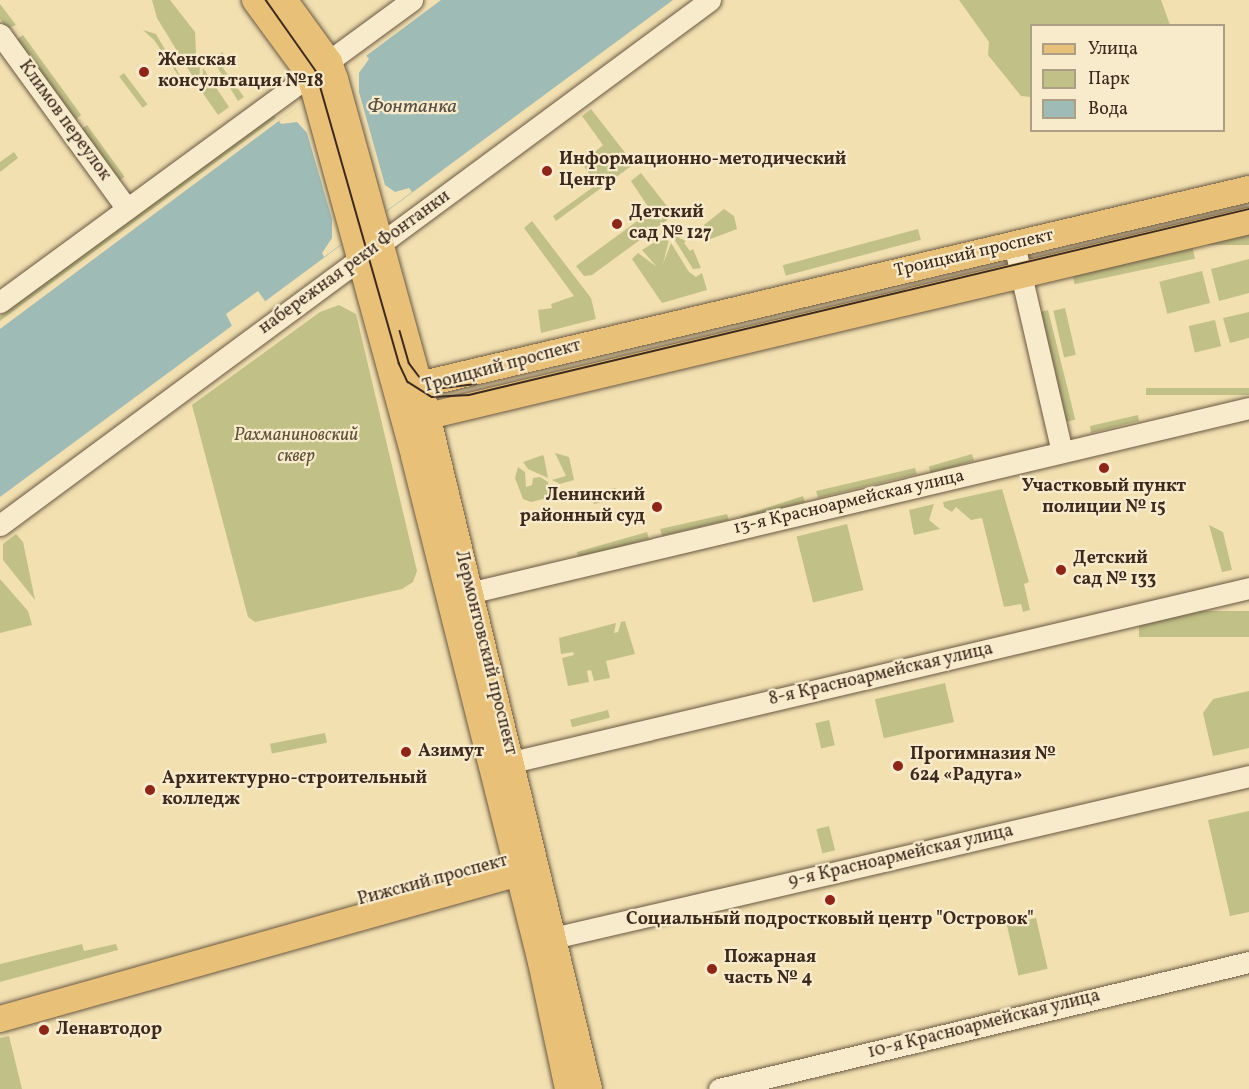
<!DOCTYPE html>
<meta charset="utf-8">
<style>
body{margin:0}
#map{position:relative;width:1249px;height:1089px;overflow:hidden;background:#f2e0b1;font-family:Vollkorn,serif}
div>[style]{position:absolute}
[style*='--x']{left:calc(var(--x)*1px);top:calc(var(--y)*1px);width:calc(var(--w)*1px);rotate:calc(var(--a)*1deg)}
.green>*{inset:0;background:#c1c087;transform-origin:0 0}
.water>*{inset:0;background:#9fbbb5}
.pier>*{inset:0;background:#f2e0b1}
.roads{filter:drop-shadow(0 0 2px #6a5843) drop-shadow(0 0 2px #6a5843)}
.minor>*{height:21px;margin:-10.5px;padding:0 10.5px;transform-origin:10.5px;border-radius:10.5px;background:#f7ebcc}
.major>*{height:26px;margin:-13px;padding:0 13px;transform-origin:13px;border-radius:13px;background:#e9c078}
.tram>*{height:1.5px;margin:-0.75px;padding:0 0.75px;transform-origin:0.75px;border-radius:0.75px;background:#3d2a1e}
.dots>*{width:16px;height:16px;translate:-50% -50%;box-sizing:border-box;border:3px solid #f7ebcc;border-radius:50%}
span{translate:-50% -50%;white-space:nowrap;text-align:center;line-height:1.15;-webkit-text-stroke:4.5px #f7ebcc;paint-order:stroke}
.poi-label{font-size:18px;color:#3d2a1e;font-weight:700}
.left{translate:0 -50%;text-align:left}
.right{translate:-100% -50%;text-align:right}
.street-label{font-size:18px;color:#3d2a1e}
.park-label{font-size:18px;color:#5e5038;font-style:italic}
.water-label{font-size:20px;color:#564e44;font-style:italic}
.legend{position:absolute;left:1030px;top:24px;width:195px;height:108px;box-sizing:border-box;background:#f7ebcc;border:2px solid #ad9e86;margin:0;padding:8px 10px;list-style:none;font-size:18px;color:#3d2a1e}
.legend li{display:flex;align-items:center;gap:12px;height:30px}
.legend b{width:30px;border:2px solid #ad9e86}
</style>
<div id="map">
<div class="green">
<i style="clip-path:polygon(152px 0,170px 0,195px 32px,196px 53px,189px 58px,195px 66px,200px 63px,199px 87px,157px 18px)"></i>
<i style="clip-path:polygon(959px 0,1161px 0,1170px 25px,1032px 26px,1031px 97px,1021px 96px,988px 55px,989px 42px)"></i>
<i style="clip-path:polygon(0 4px,16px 25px,7px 29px,0 19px)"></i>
<i style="clip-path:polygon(143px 30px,156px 34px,189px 91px,154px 40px)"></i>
<i style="left:23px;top:35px;width:99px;height:9px;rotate:54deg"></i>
<i style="clip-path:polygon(222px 52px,230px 63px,223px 68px,244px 97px,238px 101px,213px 60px)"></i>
<i style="clip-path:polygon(203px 68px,229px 107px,218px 115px,202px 92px)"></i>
<i style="left:124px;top:73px;width:39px;height:6px;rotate:53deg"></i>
<i style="clip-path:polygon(591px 109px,634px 164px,556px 221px,553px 216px,596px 185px,582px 163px,603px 145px,582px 116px)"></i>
<i style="clip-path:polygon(272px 114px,276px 118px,0 321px,0 316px)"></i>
<i style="left:87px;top:125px;width:64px;height:8px;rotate:54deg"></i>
<i style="clip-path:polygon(14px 152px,18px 158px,0 172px,0 162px)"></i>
<i style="clip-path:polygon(641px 173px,674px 215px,592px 275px,584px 276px,576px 266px,651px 211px,631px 181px)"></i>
<i style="clip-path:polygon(724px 209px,734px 216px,737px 229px,708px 240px,704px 225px)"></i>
<i style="clip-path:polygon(532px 221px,591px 298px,596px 319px,541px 333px,538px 310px,552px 308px,551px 304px,574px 296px,524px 228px)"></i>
<i style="left:918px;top:229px;width:11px;height:140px;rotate:75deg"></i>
<i style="left:1249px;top:233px;width:12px;height:41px;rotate:90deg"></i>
<i style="clip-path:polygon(671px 234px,686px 241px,684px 243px,690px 251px,693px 249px,701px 268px,693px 269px)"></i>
<i style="clip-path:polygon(666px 235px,669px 240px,663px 264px,671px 243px,689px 272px,696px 277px,702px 273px,707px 290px,662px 303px,632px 259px,638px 253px,657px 267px,642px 250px)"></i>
<i style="left:1192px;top:245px;width:14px;height:123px;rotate:78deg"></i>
<i style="clip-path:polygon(1249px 259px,1249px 293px,1219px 301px,1211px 269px)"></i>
<i style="left:1202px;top:271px;width:33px;height:44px;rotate:76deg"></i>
<i style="clip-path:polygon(339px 305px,356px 314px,417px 571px,413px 582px,402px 589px,255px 622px,248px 617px,192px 405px,320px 312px)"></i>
<i style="left:1065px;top:308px;width:48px;height:12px;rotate:77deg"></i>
<i style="left:1048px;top:310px;width:113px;height:9px;rotate:76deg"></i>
<i style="clip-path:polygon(1249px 312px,1249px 338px,1230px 343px,1223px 318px)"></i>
<i style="left:1215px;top:320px;width:27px;height:27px;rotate:77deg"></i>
<i style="left:1249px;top:388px;width:7px;height:103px;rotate:90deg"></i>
<i style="clip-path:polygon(1138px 415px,1139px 421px,1091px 433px,1090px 426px)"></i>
<i style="clip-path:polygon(555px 453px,569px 457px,574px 480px,560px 484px,552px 480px,566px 476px)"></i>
<i style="left:972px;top:454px;width:7px;height:45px;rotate:74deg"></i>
<i style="clip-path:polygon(543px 455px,544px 457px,548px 478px,528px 469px,523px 462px)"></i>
<i style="clip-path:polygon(518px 467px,525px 472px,526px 487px,532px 485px,533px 478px,540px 477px,548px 482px,551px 497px,531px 502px,523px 499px,515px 478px)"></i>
<i style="clip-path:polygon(915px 468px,917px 474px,818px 498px,816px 491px)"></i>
<i style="clip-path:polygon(616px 488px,618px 499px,594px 504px,590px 492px)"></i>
<i style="clip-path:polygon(1002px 489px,1029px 582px,1024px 584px,1030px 610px,1023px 612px,1021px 604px,1004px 607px,982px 518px,971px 520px,956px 507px,952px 512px,944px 507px,943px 502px)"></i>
<i style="left:803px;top:496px;width:6px;height:66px;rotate:72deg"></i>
<i style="clip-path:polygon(934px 504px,929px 520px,940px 529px,914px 535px,909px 510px)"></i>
<i style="clip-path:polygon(727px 514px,729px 520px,662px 536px,660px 529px)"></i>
<i style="left:847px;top:524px;width:68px;height:52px;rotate:76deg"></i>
<i style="clip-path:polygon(1209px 525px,1223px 532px,1232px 570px,1222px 572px)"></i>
<i style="left:647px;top:532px;width:7px;height:73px;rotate:74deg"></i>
<i style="clip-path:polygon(16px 534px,23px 542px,35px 600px,3px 560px,3px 544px)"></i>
<i style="clip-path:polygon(0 579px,28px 611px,32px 625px,0 633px)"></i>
<i style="left:1249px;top:611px;width:26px;height:110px;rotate:90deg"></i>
<i style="clip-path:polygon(625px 621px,635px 654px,606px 661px,610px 678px,594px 681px,591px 670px,587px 671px,589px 682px,568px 686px,562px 658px,574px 655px,573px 652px,561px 654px,559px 638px,616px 623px,614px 633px,618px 632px,621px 622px)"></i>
<i style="left:945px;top:683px;width:40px;height:72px;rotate:77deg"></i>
<i style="clip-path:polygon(1249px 691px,1249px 748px,1213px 756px,1203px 713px,1213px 699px)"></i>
<i style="left:608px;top:710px;width:8px;height:39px;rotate:76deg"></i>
<i style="left:829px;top:720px;width:26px;height:14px;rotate:77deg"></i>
<i style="left:325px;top:733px;width:10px;height:56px;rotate:79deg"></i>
<i style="clip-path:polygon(1249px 811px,1249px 912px,1230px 916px,1208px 820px)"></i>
<i style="left:829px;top:826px;width:25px;height:13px;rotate:76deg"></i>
<i style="left:1036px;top:918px;width:52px;height:30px;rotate:77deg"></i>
<i style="clip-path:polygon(82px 944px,84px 951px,116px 944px,118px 950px,0 982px,0 964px)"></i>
<i style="clip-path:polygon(9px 1036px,22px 1089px,0 1089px,0 1038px)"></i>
</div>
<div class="water">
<i style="clip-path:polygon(441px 0,673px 0,0 497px,0 329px)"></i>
</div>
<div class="pier">
<i style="clip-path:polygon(366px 55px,369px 59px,359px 73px,359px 92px,385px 185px,395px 192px,409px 188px,412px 192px,324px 257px,322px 253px,332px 238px,332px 219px,307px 133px,297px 122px,281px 124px,279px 121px)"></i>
<i style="clip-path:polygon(258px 291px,265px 301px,261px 307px,233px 328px,226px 314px)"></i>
</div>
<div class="roads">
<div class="minor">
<i style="--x:0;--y:34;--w:216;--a:54"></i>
<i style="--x:1014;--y:244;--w:213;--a:77"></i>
<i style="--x:0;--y:302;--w:511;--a:-36.24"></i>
<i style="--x:0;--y:525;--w:883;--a:-36.48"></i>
<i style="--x:456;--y:596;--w:815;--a:-13.34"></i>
<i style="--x:512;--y:762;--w:757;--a:-13.28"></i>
<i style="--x:553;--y:938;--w:715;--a:-13.1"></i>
<i style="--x:719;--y:1089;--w:545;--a:-13.48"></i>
</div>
<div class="major">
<i style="--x:255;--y:0;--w:93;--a:53.7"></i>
<i style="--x:310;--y:75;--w:395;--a:74.7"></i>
<i style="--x:414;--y:456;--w:522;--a:75.91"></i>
<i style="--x:541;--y:962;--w:130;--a:78"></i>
<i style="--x:284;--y:0;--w:77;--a:54"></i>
<i style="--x:329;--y:62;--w:18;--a:71"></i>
<i style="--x:335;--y:79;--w:327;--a:74.6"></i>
<i style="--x:422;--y:394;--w:715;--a:76.49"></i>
<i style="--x:409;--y:396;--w:22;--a:-36"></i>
<i style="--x:427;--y:383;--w:845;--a:-13.28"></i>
<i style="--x:412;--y:410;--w:17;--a:21"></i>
<i style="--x:428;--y:416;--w:844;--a:-13.36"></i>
<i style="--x:0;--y:1019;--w:539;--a:-15.71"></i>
<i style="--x:519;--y:873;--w:17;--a:-33"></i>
</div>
</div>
<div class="tram">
<i style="--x:266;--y:0;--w:87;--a:54.8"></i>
<i style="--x:316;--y:71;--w:304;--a:74.1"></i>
<i style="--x:399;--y:363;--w:21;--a:65"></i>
<i style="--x:408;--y:382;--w:28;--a:32"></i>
<i style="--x:432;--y:397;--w:37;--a:-3"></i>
<i style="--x:469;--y:395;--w:802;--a:-13.41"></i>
<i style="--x:400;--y:331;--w:33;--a:74"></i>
<i style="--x:409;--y:363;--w:20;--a:53"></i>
<i style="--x:421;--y:379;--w:24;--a:22"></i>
<i style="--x:443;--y:388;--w:33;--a:-7"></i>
</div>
<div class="dots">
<i style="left:144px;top:72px;background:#8f2418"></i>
<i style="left:547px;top:171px;background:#8f2418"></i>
<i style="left:617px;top:224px;background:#8f2418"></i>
<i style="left:1104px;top:468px;background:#8f2418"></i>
<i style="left:657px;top:507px;background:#8f2418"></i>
<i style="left:1061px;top:570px;background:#8f2418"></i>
<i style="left:406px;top:752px;background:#8f2418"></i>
<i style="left:898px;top:766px;background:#8f2418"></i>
<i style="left:150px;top:790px;background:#8f2418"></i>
<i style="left:830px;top:900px;background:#8f2418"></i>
<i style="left:712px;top:969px;background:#8f2418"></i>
<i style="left:44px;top:1030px;background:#8f2418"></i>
</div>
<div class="poi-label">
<span class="left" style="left:158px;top:72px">Женская<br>консультация №18</span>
<span class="left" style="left:559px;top:171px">Информационно-методический<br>Центр</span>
<span class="left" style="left:629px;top:224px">Детский<br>сад № 127</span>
<span style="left:1104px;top:498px">Участковый пункт<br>полиции № 15</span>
<span class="right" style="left:645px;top:507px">Ленинский<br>районный суд</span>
<span class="left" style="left:1073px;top:570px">Детский<br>сад № 133</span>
<span class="left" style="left:418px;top:752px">Азимут</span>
<span class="left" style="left:910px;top:766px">Прогимназия №<br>624 «Радуга»</span>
<span class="left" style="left:162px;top:790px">Архитектурно-строительный<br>колледж</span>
<span style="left:830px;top:920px">Социальный подростковый центр "Островок"</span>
<span class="left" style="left:724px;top:969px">Пожарная<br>часть № 4</span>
<span class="left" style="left:56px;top:1030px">Ленавтодор</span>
</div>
<div class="street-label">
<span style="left:64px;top:121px;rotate:54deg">Климов переулок</span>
<span style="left:974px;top:254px;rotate:-13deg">Троицкий проспект</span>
<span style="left:355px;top:263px;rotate:-36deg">набережная реки Фонтанки</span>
<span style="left:502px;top:367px;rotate:-15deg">Троицкий проспект</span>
<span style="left:849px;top:503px;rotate:-13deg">13-я Красноармейская улица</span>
<span style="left:485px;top:653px;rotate:76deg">Лермонтовский проспект</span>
<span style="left:881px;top:675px;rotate:-13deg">8-я Красноармейская улица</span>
<span style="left:901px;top:857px;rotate:-13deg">9-я Красноармейская улица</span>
<span style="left:433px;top:881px;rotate:-15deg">Рижский проспект</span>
<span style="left:984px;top:1025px;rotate:-14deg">10-я Красноармейская улица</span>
</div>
<div class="park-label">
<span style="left:296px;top:447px">Рахманиновский<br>сквер</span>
</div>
<div class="water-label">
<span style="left:412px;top:107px">Фонтанка</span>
</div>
<ul class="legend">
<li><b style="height:8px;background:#e9c078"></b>Улица</li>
<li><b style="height:16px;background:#c1c087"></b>Парк</li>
<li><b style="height:16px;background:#9fbbb5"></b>Вода</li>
</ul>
</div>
